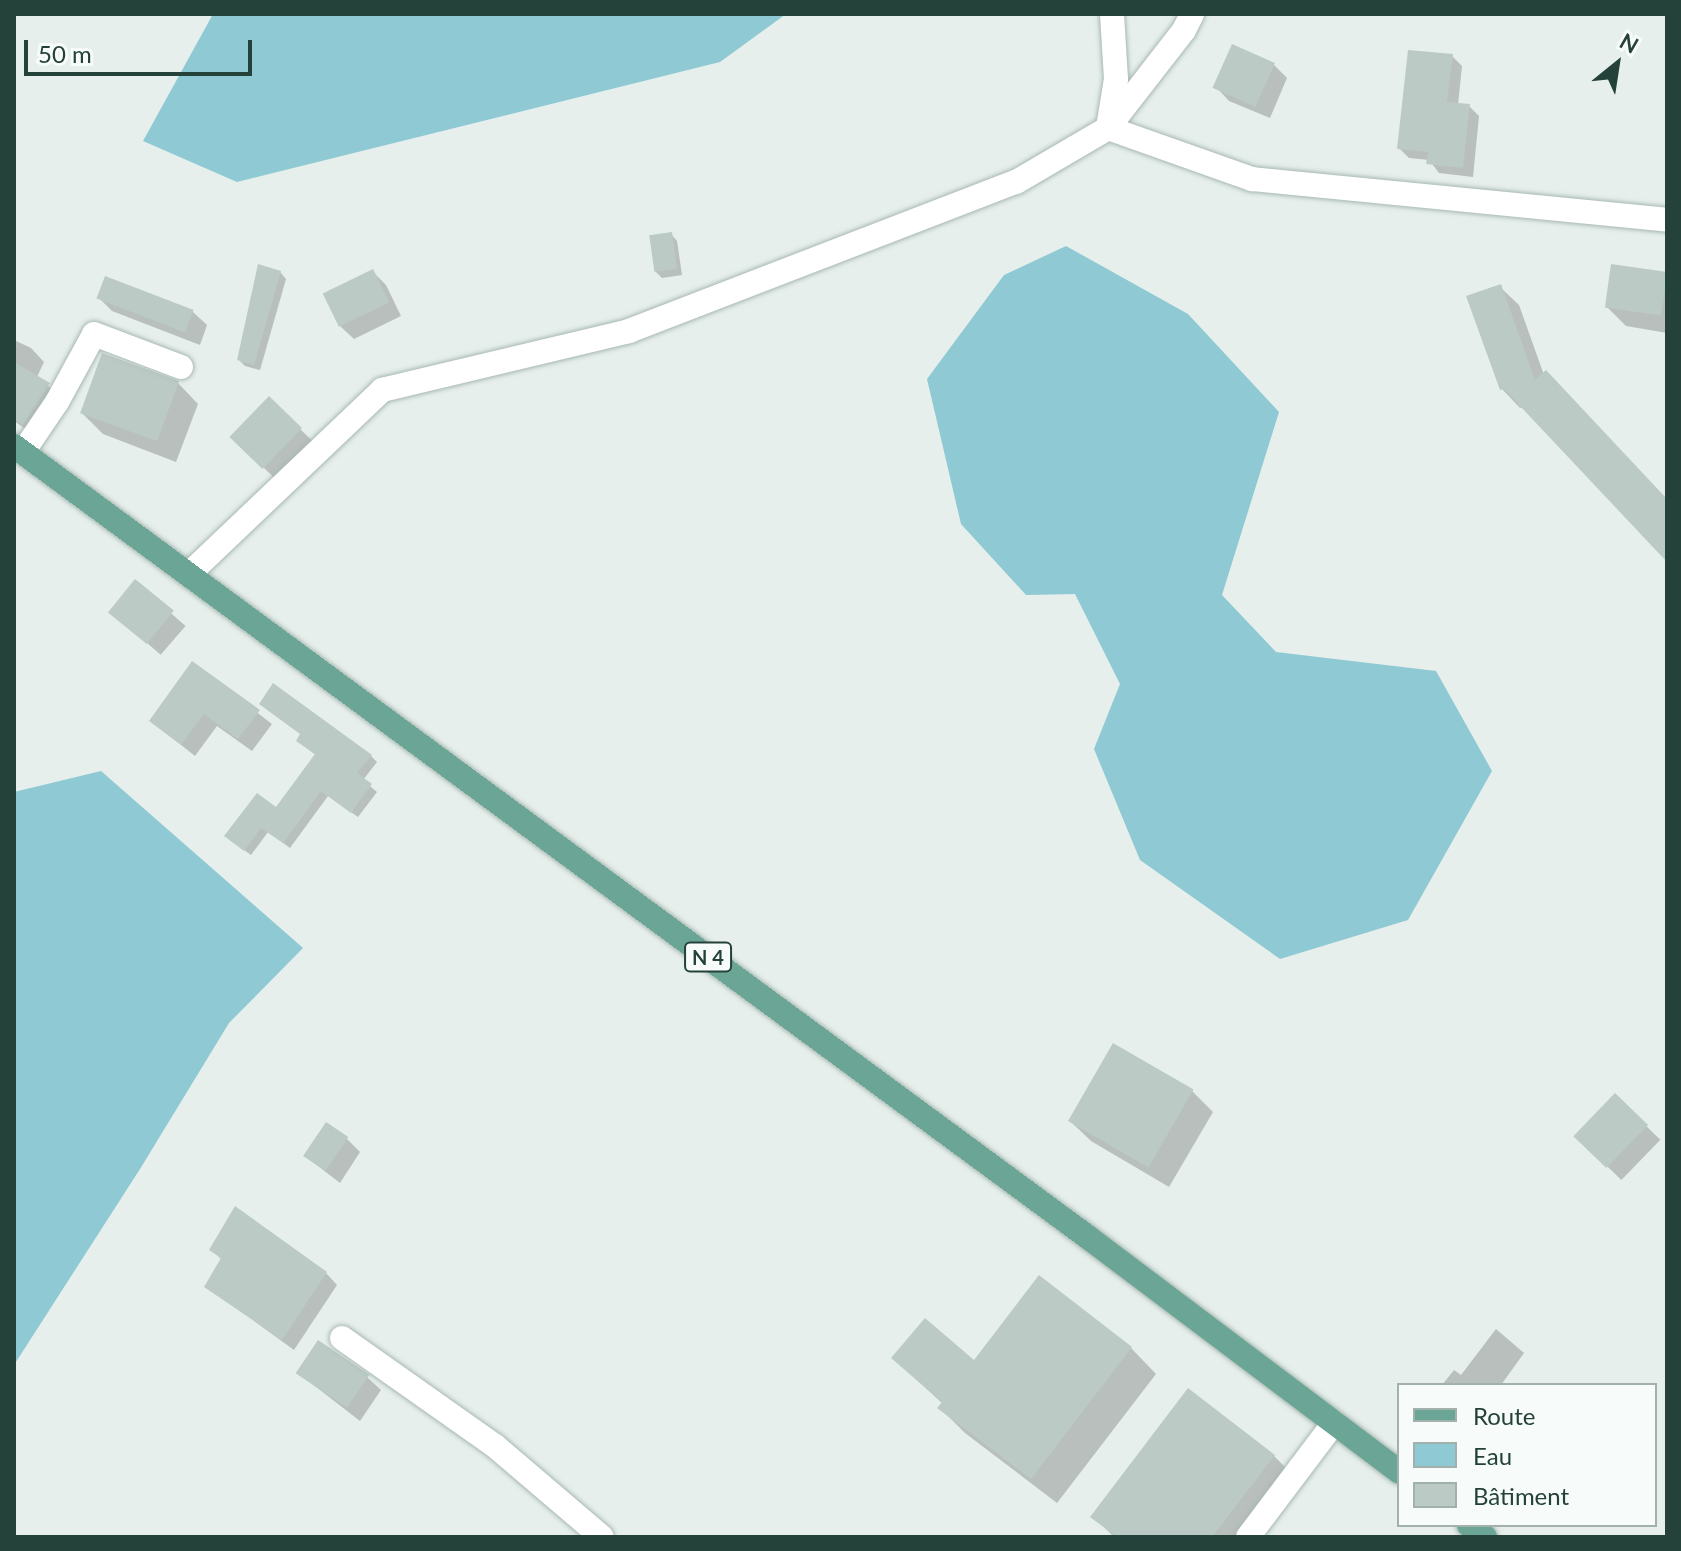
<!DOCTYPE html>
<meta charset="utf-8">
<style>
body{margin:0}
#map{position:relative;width:1681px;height:1551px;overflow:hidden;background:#e6efeb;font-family:Lato,sans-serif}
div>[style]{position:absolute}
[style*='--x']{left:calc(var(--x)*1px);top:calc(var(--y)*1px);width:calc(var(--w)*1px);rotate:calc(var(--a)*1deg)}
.water>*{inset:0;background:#8ec9d4}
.shadow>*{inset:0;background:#0003;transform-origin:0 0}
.building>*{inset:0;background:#bbcac4;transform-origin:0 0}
.roads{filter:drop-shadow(0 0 2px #a8b8b2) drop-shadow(0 0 2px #a8b8b2)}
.street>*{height:24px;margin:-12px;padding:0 12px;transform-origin:12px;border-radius:12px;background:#fff}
.primary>*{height:24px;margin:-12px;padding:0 12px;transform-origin:12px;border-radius:12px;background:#6aa596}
span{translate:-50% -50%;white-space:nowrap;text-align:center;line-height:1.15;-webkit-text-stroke:6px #f7fbf9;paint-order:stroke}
.shield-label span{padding:2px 6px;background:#f7fbf9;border:2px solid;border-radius:6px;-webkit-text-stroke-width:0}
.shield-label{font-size:20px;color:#24423a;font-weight:700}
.frame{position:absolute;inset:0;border:16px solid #24423a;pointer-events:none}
.legend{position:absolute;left:1397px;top:1383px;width:260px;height:144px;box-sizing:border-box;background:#f7fbf9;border:2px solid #a3b1ad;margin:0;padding:10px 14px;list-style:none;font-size:24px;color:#24423a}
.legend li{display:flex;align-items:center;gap:16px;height:40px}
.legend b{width:40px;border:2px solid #a3b1ad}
.north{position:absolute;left:1577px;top:24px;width:80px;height:80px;-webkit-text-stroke:6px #f7fbf9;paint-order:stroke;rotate:30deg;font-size:22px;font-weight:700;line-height:32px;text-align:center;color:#24423a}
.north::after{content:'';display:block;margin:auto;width:28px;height:36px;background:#24423a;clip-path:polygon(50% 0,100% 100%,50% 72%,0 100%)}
.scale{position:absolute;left:24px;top:40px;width:228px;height:36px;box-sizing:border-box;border:4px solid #24423a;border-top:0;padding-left:10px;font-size:24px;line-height:28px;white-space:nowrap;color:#24423a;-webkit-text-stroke:6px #f7fbf9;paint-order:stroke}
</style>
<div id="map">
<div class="water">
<i style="clip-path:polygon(213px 14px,786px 14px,720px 62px,237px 182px,143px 141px)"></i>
<i style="clip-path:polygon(1066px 246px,1188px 314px,1279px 412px,1222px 595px,1276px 652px,1436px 671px,1492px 771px,1408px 920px,1280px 959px,1140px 860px,1094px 749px,1120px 684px,1075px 594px,1026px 595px,961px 524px,927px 379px,1004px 275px)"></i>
<i style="clip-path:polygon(101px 771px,303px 948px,229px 1023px,140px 1169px,14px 1365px,14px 792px)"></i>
</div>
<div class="shadow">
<i style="clip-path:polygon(1452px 56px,1462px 66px,1458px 105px,1469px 106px,1479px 116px,1473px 177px,1439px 173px,1429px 160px,1409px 158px,1399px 148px)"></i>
<i style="clip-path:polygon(1274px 65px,1287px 78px,1270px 118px,1229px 101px,1216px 87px)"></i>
<i style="clip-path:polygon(671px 234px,677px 241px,682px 275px,662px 278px,655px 271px)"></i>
<i style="clip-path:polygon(372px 271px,386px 285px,401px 316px,354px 339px,340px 326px)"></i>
<i style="clip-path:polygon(280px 272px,286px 279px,260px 370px,245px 366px,239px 360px)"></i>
<i style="clip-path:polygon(1667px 274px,1667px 333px,1626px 326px,1607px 307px)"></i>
<i style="clip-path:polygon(1500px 287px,1519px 305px,1544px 375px,1667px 500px,1667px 559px,1523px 407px,1520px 408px,1502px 389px)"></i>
<i style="clip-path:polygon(98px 297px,193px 312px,207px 325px,200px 345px,112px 311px)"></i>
<i style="clip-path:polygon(14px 340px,31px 348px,44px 362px,37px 377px,63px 398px,37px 437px,14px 421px)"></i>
<i style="clip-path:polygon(178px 383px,198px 404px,176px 462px,103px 434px,82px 413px)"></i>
<i style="left:269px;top:399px;width:63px;height:53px;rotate:44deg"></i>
<i style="left:135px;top:582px;width:67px;height:38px;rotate:41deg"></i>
<i style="clip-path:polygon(193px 664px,272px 724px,252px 751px,217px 726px,195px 756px,151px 721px)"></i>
<i style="clip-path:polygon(305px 747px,371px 756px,377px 762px,363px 780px,377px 792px,358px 817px,328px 796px,290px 848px,268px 832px,251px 855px,233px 842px,277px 809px,316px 755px)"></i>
<i style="clip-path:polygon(1192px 1091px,1213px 1112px,1169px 1187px,1091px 1141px,1070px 1121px)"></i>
<i style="left:1615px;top:1096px;width:63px;height:56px;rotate:44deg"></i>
<i style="clip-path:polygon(346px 1138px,360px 1152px,340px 1183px,305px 1156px)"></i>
<i style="clip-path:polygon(211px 1249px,326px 1273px,337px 1285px,294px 1350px,206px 1286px,222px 1260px)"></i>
<i style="clip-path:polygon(1496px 1329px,1524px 1353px,1501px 1385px,1442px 1385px,1454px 1370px,1461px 1375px)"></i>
<i style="clip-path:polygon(1131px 1348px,1156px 1374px,1057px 1503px,965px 1433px,940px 1408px,943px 1404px,893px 1358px,974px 1363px)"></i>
<i style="clip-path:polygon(298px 1373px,367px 1377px,381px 1390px,360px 1421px)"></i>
<i style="clip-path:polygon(1274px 1456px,1301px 1483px,1260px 1537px,1114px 1537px,1093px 1516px)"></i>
</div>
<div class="building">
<i style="left:1232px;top:44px;width:47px;height:48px;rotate:24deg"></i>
<i style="clip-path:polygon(1408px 50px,1453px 54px,1447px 102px,1470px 104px,1463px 168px,1426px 164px,1428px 152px,1397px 149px)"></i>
<i style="left:672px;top:232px;width:37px;height:23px;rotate:82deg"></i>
<i style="clip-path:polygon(258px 264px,281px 271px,254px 365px,237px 360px)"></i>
<i style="left:1611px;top:264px;width:57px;height:44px;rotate:8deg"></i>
<i style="left:373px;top:269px;width:37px;height:56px;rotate:64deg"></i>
<i style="left:105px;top:276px;width:95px;height:24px;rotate:21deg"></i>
<i style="clip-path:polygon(1501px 284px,1535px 380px,1546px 370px,1667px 499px,1667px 562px,1504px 389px,1500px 390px,1466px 296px)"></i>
<i style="left:102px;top:353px;width:82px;height:64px;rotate:20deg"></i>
<i style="clip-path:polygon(14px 362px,50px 383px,23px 425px,14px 420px)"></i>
<i style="left:269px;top:396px;width:46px;height:57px;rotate:44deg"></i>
<i style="left:135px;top:579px;width:50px;height:43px;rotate:39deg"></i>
<i style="clip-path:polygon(192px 661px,260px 710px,238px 739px,204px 714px,181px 745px,149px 721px)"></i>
<i style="clip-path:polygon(273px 683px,372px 755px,357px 773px,372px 784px,351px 813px,321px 791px,283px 843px,261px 828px,244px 851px,224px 836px,257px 793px,276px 807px,315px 754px,296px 741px,300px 734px,259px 704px)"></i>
<i style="left:1113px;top:1043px;width:93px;height:90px;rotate:30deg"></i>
<i style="left:1615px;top:1093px;width:46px;height:60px;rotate:44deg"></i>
<i style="left:326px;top:1122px;width:27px;height:41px;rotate:34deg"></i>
<i style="clip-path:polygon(235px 1206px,327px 1272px,282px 1340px,204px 1287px,221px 1258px,209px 1250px)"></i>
<i style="clip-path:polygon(1039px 1275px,1132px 1347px,1031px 1479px,937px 1408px,942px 1402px,891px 1358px,925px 1318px,974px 1360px)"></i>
<i style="left:318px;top:1340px;width:62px;height:40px;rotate:34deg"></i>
<i style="clip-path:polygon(1188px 1388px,1275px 1455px,1212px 1537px,1117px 1537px,1090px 1517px)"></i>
</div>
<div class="roads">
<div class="street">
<i style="--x:1112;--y:14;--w:65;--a:86.5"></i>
<i style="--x:1116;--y:79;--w:50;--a:99.3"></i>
<i style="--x:1108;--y:128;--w:153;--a:19.5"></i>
<i style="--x:1252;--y:179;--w:417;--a:5.6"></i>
<i style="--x:23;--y:452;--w:60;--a:-55.8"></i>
<i style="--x:57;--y:402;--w:77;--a:-61.4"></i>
<i style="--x:94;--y:334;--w:93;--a:20.8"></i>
<i style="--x:189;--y:574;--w:267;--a:-43.6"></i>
<i style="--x:382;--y:390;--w:254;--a:-13.4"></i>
<i style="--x:629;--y:331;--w:415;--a:-21.1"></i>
<i style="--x:1016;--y:182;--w:107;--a:-30.4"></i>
<i style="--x:1108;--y:128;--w:124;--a:-52.2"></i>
<i style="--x:1184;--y:30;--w:18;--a:-63"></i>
<i style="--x:342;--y:1338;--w:187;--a:35.2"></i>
<i style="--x:495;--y:1446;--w:140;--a:40.4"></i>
<i style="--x:1248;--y:1537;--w:143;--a:-53"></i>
</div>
<div class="primary">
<i style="--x:14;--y:446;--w:1335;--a:36.38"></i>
<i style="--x:1089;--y:1238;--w:388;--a:37"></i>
<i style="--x:1469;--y:1525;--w:20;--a:37"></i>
</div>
</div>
<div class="shield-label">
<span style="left:708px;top:957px">N 4</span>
</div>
<div class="frame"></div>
<ul class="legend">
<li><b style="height:10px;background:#6aa596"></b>Route</li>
<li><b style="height:22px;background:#8ec9d4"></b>Eau</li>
<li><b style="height:22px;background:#bbcac4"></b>Bâtiment</li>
</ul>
<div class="north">N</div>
<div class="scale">50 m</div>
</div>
